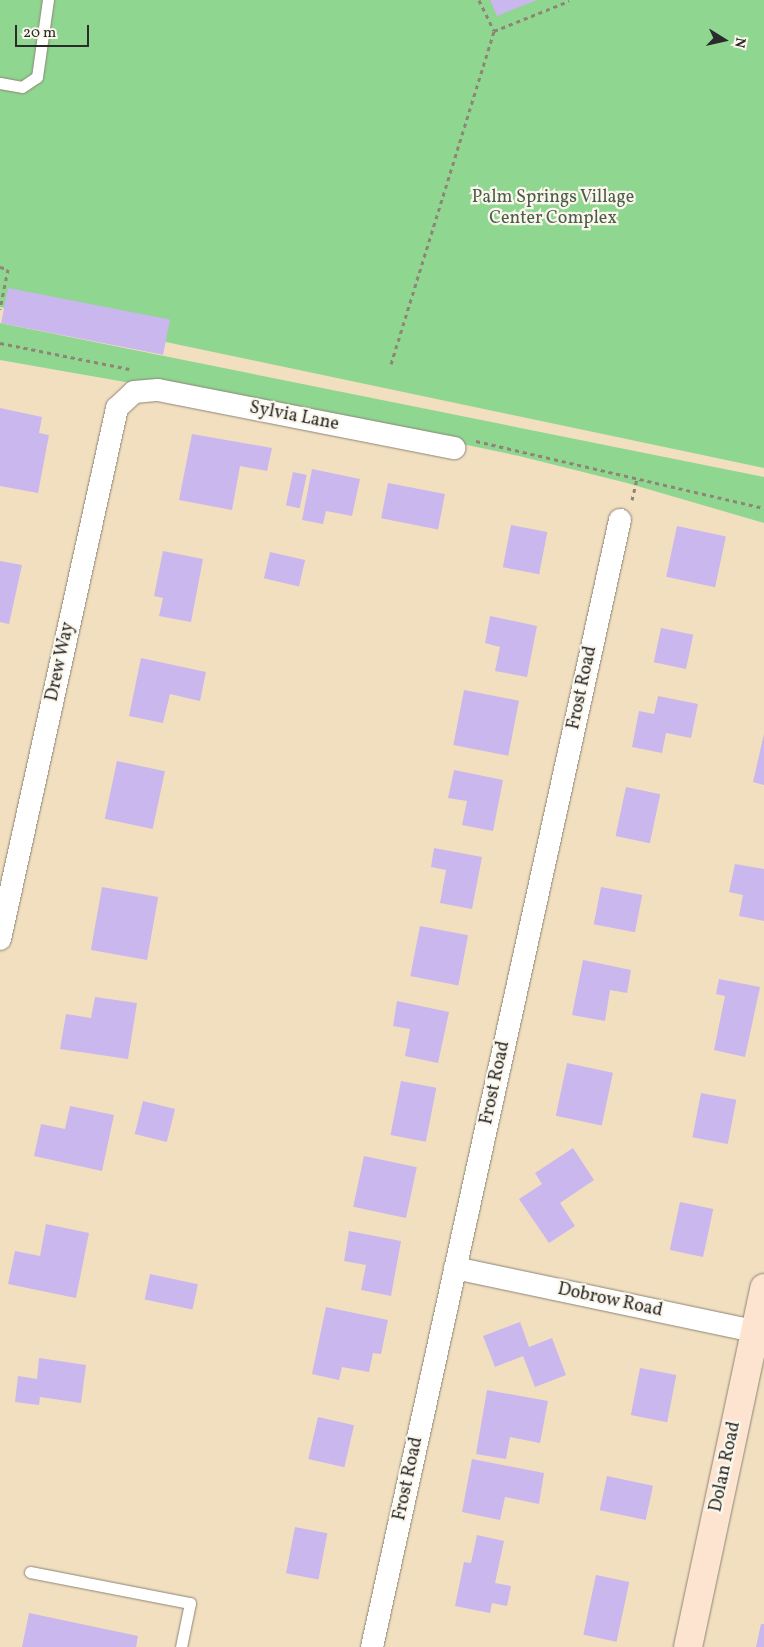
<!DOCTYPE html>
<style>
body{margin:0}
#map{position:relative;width:764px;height:1647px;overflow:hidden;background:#f1dfc0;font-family:Vollkorn,serif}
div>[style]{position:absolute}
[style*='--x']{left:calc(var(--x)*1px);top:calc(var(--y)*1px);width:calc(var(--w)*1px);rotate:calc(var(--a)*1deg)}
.green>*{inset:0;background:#8fd691}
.building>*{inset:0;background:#cab7ed;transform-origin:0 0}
.path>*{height:3px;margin-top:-1.5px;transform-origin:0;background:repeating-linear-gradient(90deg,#8e8576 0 4px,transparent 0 8px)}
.roads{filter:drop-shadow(0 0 1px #8e8576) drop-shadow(0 0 1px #8e8576)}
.lane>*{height:11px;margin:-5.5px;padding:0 5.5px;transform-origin:5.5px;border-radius:5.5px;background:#fff}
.street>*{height:22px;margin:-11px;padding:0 11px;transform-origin:11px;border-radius:11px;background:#fff}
.secondary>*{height:28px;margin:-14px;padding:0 14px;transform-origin:14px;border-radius:14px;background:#fde4d1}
span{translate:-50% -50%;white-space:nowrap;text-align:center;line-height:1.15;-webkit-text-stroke:4.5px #fbf7ec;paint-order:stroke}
.park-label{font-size:18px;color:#495e4a}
.street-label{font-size:18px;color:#2b2b2b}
.north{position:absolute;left:699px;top:15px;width:50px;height:50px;-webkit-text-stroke:4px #fbf7ec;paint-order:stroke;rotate:100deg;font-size:14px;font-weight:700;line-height:20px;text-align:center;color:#2b2b2b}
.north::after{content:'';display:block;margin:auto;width:18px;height:22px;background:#2b2b2b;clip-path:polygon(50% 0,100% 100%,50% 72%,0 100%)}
.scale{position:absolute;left:15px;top:25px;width:74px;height:22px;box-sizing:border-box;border:2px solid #2b2b2b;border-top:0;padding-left:6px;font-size:15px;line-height:18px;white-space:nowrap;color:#2b2b2b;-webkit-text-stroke:4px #fbf7ec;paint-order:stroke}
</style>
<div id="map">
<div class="green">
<i style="clip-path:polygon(0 0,764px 0,764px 468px,0 307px)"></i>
<i style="clip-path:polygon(0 323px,764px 477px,764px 523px,627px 483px,519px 456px,376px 426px,0 360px)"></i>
</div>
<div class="building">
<i style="clip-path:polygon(490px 0,537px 0,497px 16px)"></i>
<i style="left:8px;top:288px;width:165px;height:36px;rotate:11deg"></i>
<i style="clip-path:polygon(0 408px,42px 417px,39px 433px,49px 435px,38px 493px,0 486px)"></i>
<i style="clip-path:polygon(192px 434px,272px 448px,267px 471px,240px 466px,232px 510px,179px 500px)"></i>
<i style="clip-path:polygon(312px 469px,360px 479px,352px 516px,326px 511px,323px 524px,302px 520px)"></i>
<i style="left:293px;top:472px;width:14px;height:34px;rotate:12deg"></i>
<i style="left:388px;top:483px;width:58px;height:36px;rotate:11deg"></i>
<i style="left:511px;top:525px;width:37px;height:43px;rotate:11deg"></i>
<i style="left:677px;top:526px;width:50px;height:52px;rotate:12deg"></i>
<i style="clip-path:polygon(163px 551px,203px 559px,191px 622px,159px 616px,163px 598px,154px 596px)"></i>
<i style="left:270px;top:552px;width:36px;height:27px;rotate:13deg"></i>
<i style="clip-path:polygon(0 561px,22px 565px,9px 624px,0 622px)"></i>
<i style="clip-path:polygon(490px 616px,537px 626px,527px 677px,495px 671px,500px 647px,485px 643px)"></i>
<i style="left:661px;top:628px;width:33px;height:35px;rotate:12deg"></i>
<i style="clip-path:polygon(141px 658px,206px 672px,200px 701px,170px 694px,163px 723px,129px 716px)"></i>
<i style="left:464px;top:690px;width:56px;height:56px;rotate:11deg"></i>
<i style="clip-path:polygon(658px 696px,698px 704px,691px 738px,666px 733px,662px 753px,632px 747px,639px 711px,654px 714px)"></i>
<i style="clip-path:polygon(764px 734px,764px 785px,753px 782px)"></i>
<i style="left:117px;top:761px;width:49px;height:59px;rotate:12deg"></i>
<i style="clip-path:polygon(454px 770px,503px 780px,493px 831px,462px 825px,467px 801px,448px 798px)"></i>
<i style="left:626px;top:787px;width:35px;height:50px;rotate:12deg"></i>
<i style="clip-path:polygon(434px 848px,482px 857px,472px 909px,440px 903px,446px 870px,431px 867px)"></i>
<i style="clip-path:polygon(735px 864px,764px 869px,764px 921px,739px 916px,743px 895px,729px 892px)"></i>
<i style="left:102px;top:887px;width:57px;height:64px;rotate:10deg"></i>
<i style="left:601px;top:887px;width:42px;height:38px;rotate:11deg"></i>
<i style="left:420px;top:926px;width:49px;height:51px;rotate:11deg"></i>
<i style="clip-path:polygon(583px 960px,631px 970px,627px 993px,610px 990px,605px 1021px,572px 1015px)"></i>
<i style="clip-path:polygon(719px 979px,760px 987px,745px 1057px,714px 1050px,725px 996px,716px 994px)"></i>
<i style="clip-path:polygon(95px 997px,137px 1003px,128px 1059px,60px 1049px,66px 1014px,91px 1018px)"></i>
<i style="clip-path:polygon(397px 1001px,449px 1012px,438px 1063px,405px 1056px,410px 1029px,393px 1026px)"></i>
<i style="left:567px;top:1063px;width:47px;height:54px;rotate:12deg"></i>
<i style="left:401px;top:1081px;width:36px;height:55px;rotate:11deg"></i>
<i style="left:701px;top:1093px;width:36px;height:45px;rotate:11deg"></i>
<i style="left:143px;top:1101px;width:33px;height:34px;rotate:14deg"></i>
<i style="clip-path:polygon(70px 1106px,114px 1115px,102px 1171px,34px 1156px,41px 1124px,65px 1129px)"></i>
<i style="clip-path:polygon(573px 1148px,594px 1180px,560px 1203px,575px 1226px,549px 1243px,519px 1199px,542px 1184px,535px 1173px)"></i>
<i style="left:364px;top:1156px;width:54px;height:52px;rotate:12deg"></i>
<i style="left:680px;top:1202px;width:34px;height:49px;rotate:12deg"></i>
<i style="clip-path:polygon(46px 1224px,89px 1233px,76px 1298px,8px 1284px,15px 1251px,40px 1256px)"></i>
<i style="clip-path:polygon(349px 1231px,401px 1241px,391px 1296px,361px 1290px,366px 1265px,344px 1261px)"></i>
<i style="left:150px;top:1274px;width:49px;height:26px;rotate:12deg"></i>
<i style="clip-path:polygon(326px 1307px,388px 1320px,381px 1354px,373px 1353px,369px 1372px,342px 1367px,339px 1380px,312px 1374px)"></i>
<i style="clip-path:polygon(520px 1322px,529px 1347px,552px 1338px,566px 1375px,535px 1387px,523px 1356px,495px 1367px,483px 1336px)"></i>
<i style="clip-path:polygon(39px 1358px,86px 1365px,81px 1403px,40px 1397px,39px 1405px,15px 1402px,18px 1376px,37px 1379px)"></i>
<i style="left:640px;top:1368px;width:37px;height:48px;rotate:11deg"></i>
<i style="clip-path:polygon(487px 1390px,548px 1401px,540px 1443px,510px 1437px,506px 1459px,476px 1454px)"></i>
<i style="left:318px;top:1417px;width:37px;height:43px;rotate:13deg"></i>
<i style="clip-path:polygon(472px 1459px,544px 1473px,539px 1504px,505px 1497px,500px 1520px,462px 1512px)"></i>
<i style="left:607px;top:1476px;width:47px;height:35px;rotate:12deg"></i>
<i style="left:295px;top:1527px;width:33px;height:47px;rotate:11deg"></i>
<i style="clip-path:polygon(477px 1535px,504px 1541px,495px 1583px,511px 1586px,507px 1606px,492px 1603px,490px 1613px,455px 1606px,464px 1562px,471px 1563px)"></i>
<i style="left:596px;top:1575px;width:34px;height:61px;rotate:12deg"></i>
<i style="clip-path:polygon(29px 1613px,138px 1636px,136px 1647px,22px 1647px)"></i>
<i style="clip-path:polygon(761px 1624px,764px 1624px,764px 1647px,756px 1647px)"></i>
</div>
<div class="path">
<i style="--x:479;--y:0;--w:34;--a:64"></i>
<i style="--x:494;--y:31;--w:81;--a:-21.8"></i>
<i style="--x:0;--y:267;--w:8;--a:14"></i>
<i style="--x:8;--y:269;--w:41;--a:101.3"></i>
<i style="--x:0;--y:343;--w:132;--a:11.4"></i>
<i style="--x:391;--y:364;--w:349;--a:-72.8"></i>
<i style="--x:476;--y:441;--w:296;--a:13.1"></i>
<i style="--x:632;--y:500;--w:23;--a:-77"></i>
</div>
<div class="roads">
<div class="lane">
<i style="--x:0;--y:83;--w:22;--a:10"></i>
<i style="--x:22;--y:87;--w:18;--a:-34"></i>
<i style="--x:37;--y:77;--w:78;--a:-81.9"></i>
<i style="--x:30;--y:1572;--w:163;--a:11"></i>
<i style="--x:190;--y:1603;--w:45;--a:101.6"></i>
</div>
<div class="street">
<i style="--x:0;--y:939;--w:544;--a:-77.57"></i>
<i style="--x:117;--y:408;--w:23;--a:-43"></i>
<i style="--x:134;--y:392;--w:24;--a:-5"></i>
<i style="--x:158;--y:390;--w:302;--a:11.1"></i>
<i style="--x:455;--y:1268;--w:316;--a:11.9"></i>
<i style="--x:372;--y:1647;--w:1154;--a:-77.59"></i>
</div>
<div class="secondary">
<i style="--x:688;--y:1647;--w:367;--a:-78"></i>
</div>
</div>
<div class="park-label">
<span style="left:553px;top:209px">Palm Springs Village<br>Center Complex</span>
</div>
<div class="street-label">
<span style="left:294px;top:417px;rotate:11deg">Sylvia Lane</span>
<span style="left:61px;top:662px;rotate:-78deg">Drew Way</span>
<span style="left:583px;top:688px;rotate:-78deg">Frost Road</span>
<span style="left:496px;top:1083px;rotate:-78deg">Frost Road</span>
<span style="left:610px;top:1301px;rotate:12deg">Dobrow Road</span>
<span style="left:726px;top:1467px;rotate:-78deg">Dolan Road</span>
<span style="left:409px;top:1479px;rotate:-78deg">Frost Road</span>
</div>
<div class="north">N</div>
<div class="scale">20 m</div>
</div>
